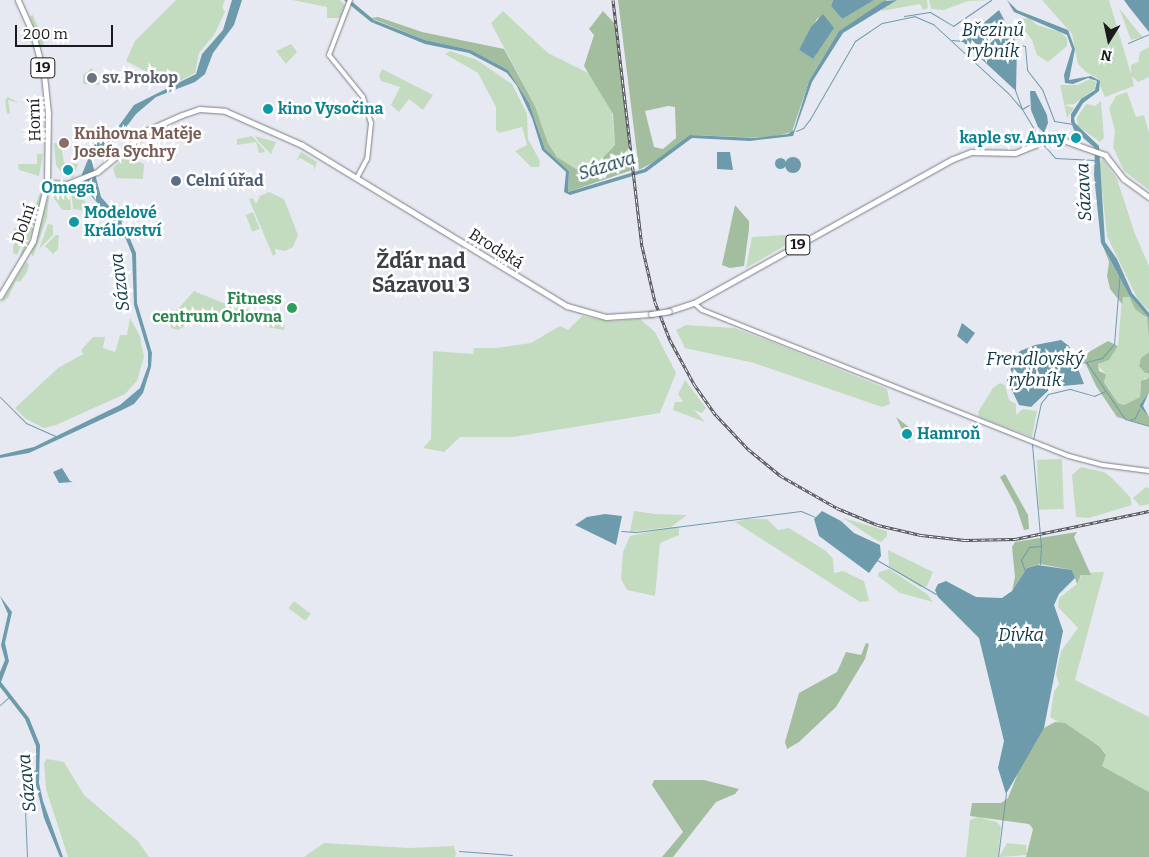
<!DOCTYPE html>
<meta charset="utf-8">
<style>
body{margin:0}
#map{position:relative;width:1149px;height:857px;overflow:hidden;background:#e7e9f2;font-family:Bitter,serif}
div>[style]{position:absolute}
[style*='--x']{left:calc(var(--x)*1px);top:calc(var(--y)*1px);width:calc(var(--w)*1px);rotate:calc(var(--a)*1deg)}
.green>*{inset:0;background:#c3dcbf;transform-origin:0 0}
.forest>*{inset:0;background:#a2be9e}
.water>*{inset:0;background:#6e9bab}
.round{border-radius:50%}
.stream>*{height:1px;margin:-0.5px;padding:0 0.5px;transform-origin:0.5px;border-radius:0.5px;background:#6e9bab}
.roads{filter:drop-shadow(0 0 1px #7b7d86) drop-shadow(0 0 1px #7b7d86)}
.tertiary>*{height:4px;margin:-2px;padding:0 2px;transform-origin:2px;border-radius:2px;background:#fff}
.primary>*{height:5px;margin:-2.5px;padding:0 2.5px;transform-origin:2.5px;border-radius:2.5px;background:#fff}
.rail>*{height:3px;margin-top:-1.5px;transform-origin:0;background:repeating-linear-gradient(90deg,#fff 0 4px,#515257 0 8px);box-sizing:border-box;border-block:1px solid #515257}
.bridges{filter:drop-shadow(0 0 1px #7b7d86) drop-shadow(0 0 1px #7b7d86)}
.primary-bridge>*{height:5px;margin:-2.5px;padding:0 2.5px;transform-origin:2.5px;border-radius:2.5px;background:#fff}
.dots>*{width:14px;height:14px;translate:-50% -50%;box-sizing:border-box;border:2px solid #fff;border-radius:50%}
span{translate:-50% -50%;white-space:nowrap;text-align:center;line-height:1.15;-webkit-text-stroke:5px #fff;paint-order:stroke}
.shield-label span{padding:1px 4px;background:#fff;border:1px solid;border-radius:4px;-webkit-text-stroke-width:0}
.shield-label{font-size:15px;color:#1b1b1f;font-weight:700}
.worship-label{font-size:16px;color:#5b616d;font-weight:700}
.left{translate:0 -50%;text-align:left}
.culture-label{font-size:16px;color:#0d838f;font-weight:700}
.right{translate:-100% -50%;text-align:right}
.street-label{font-size:16px;color:#1b1b1f}
.education-label{font-size:16px;color:#785e54;font-weight:700}
.service-label{font-size:16px;color:#4e5e75;font-weight:700}
.leisure-label{font-size:16px;color:#27864d;font-weight:700}
.water-label{font-size:18px;color:#0f3a47;font-style:italic}
.district-label{font-size:21px;color:#3f4148;font-weight:700}
.north{position:absolute;left:1084px;top:15px;width:50px;height:50px;-webkit-text-stroke:4px #fff;paint-order:stroke;rotate:190deg;font-size:14px;font-weight:700;line-height:20px;text-align:center;color:#1b1b1f}
.north::after{content:'';display:block;margin:auto;width:18px;height:22px;background:#1b1b1f;clip-path:polygon(50% 0,100% 100%,50% 72%,0 100%)}
.scale{position:absolute;left:15px;top:25px;width:98px;height:22px;box-sizing:border-box;border:2px solid #1b1b1f;border-top:0;padding-left:6px;font-size:15px;line-height:18px;white-space:nowrap;color:#1b1b1f;-webkit-text-stroke:4px #fff;paint-order:stroke}
</style>
<div id="map">
<div class="green">
<i style="clip-path:polygon(176px 0,225px 0,222px 7px,225px 12px,214px 35px,199px 53px,195px 73px,172px 85px,126px 61px,135px 41px)"></i>
<i style="clip-path:polygon(292px 0,340px 0,345px 5px,340px 18px,327px 18px,327px 7px)"></i>
<i style="clip-path:polygon(897px 0,927px 0,928px 8px,923px 10px,920px 4px,882px 11px,882px 7px)"></i>
<i style="clip-path:polygon(929px 0,989px 0,968px 1px,944px 10px,931px 9px)"></i>
<i style="clip-path:polygon(1042px 0,1109px 0,1131px 74px,1131px 65px,1138px 62px,1140px 52px,1149px 47px,1149px 77px,1138px 82px,1132px 76px,1134px 86px,1105px 97px,1097px 78px,1086px 72px,1078px 64px,1072px 34px)"></i>
<i style="clip-path:polygon(1119px 8px,1139px 33px,1143px 37px,1131px 40px)"></i>
<i style="clip-path:polygon(503px 11px,548px 53px,590px 74px,612px 111px,615px 145px,593px 168px,576px 169px,557px 157px,548px 143px,535px 106px,491px 23px)"></i>
<i style="clip-path:polygon(33px 15px,44px 43px,43px 45px,40px 45px,30px 16px)"></i>
<i style="clip-path:polygon(1029px 18px,1037px 25px,1060px 32px,1067px 38px,1067px 46px,1048px 62px,1037px 55px,1032px 40px,1019px 23px,1022px 19px)"></i>
<i style="clip-path:polygon(291px 44px,297px 52px,286px 64px,276px 51px)"></i>
<i style="clip-path:polygon(450px 51px,477px 60px,512px 84px,527px 114px,528px 139px,540px 161px,539px 167px,531px 167px,515px 151px,527px 145px,522px 127px,499px 133px,496px 130px,496px 107px,478px 73px,445px 54px)"></i>
<i style="clip-path:polygon(92px 68px,94px 74px,85px 76px,85px 82px,100px 83px,101px 79px,101px 83px,99px 85px,83px 84px,83px 75px)"></i>
<i style="clip-path:polygon(382px 69px,433px 95px,423px 110px,409px 99px,399px 112px,391px 105px,400px 87px,381px 81px,379px 76px)"></i>
<i style="clip-path:polygon(1090px 79px,1096px 82px,1095px 89px,1074px 104px,1064px 105px,1074px 108px,1067px 118px,1060px 85px,1078px 85px)"></i>
<i style="clip-path:polygon(1127px 92px,1136px 117px,1144px 115px,1149px 133px,1149px 190px,1124px 171px,1113px 147px,1115px 131px,1109px 108px,1116px 96px)"></i>
<i style="clip-path:polygon(8px 97px,19px 103px,8px 100px,10px 113px,7px 114px,5px 100px)"></i>
<i style="clip-path:polygon(1101px 101px,1104px 138px,1100px 142px,1078px 126px,1077px 118px,1086px 104px,1095px 106px)"></i>
<i style="clip-path:polygon(252px 136px,265px 151px,265px 152px,259px 153px,256px 142px,237px 145px,237px 139px)"></i>
<i style="clip-path:polygon(255px 136px,276px 142px,271px 154px,258px 141px)"></i>
<i style="clip-path:polygon(54px 143px,61px 144px,64px 163px,78px 164px,73px 178px,62px 173px,56px 165px)"></i>
<i style="clip-path:polygon(301px 152px,317px 162px,314px 171px,314px 166px,300px 158px,296px 161px)"></i>
<i style="clip-path:polygon(37px 154px,43px 154px,39px 176px,19px 170px,18px 164px,37px 164px)"></i>
<i style="clip-path:polygon(125px 156px,144px 164px,143px 179px,116px 178px,113px 168px)"></i>
<i style="clip-path:polygon(1103px 159px,1117px 179px,1135px 234px,1149px 266px,1149px 311px,1138px 300px,1107px 236px,1099px 162px)"></i>
<i style="clip-path:polygon(77px 186px,89px 210px,88px 211px,73px 209px,71px 189px)"></i>
<i style="clip-path:polygon(69px 189px,71px 210px,62px 210px,52px 195px)"></i>
<i style="clip-path:polygon(269px 192px,284px 199px,298px 235px,293px 247px,285px 251px,275px 249px,276px 254px,273px 256px,249px 199px,253px 198px,256px 204px,260px 196px)"></i>
<i style="clip-path:polygon(39px 195px,42px 195px,33px 230px,22px 257px,20px 256px)"></i>
<i style="clip-path:polygon(49px 196px,47px 218px,33px 257px,31px 252px)"></i>
<i style="left:253px;top:212px;width:18px;height:8px;rotate:68deg"></i>
<i style="clip-path:polygon(48px 224px,53px 225px,53px 235px,39px 249px)"></i>
<i style="clip-path:polygon(14px 228px,27px 230px,17px 255px,13px 253px)"></i>
<i style="clip-path:polygon(56px 235px,59px 235px,58px 249px,53px 254px,45px 246px)"></i>
<i style="clip-path:polygon(785px 235px,788px 244px,746px 268px,752px 237px)"></i>
<i style="left:391px;top:261px;width:17px;height:8px;rotate:7deg"></i>
<i style="clip-path:polygon(26px 262px,29px 264px,27px 272px,20px 282px,16px 281px,8px 298px,0 304px)"></i>
<i style="left:116px;top:262px;width:8px;height:27px"></i>
<i style="left:117px;top:290px;width:8px;height:17px"></i>
<i style="clip-path:polygon(194px 291px,228px 305px,247px 306px,250px 316px,220px 317px,190px 323px,178px 330px,171px 328px,169px 319px)"></i>
<i style="clip-path:polygon(1127px 296px,1149px 322px,1149px 352px,1141px 358px,1139px 366px,1145px 373px,1149px 373px,1149px 379px,1145px 378px,1140px 386px,1140px 397px,1124px 405px,1118px 403px,1104px 381px,1106px 374px,1098px 366px,1101px 361px,1109px 360px,1118px 346px,1122px 298px)"></i>
<i style="clip-path:polygon(582px 316px,611px 321px,640px 319px,655px 332px,676px 373px,660px 413px,513px 437px,460px 437px,444px 452px,423px 448px,431px 439px,433px 351px,473px 354px,474px 348px,496px 348px,531px 343px,560px 326px,568px 330px)"></i>
<i style="clip-path:polygon(130px 318px,140px 336px,144px 357px,137px 381px,125px 394px,56px 425px,44px 428px,26px 419px,15px 408px,58px 368px,83px 354px,81px 350px,93px 337px,105px 337px,103px 348px,115px 352px,120px 335px,127px 335px)"></i>
<i style="clip-path:polygon(268px 319px,285px 321px,284px 330px,266px 327px)"></i>
<i style="clip-path:polygon(686px 325px,734px 328px,772px 342px,887px 389px,890px 404px,882px 407px,754px 363px,685px 348px,676px 330px)"></i>
<i style="clip-path:polygon(685px 380px,706px 408px,702px 413px,694px 410px,705px 422px,673px 410px,675px 402px,683px 402px,678px 394px)"></i>
<i style="clip-path:polygon(1000px 383px,1005px 385px,1009px 400px,1016px 404px,1016px 415px,1023px 409px,1037px 411px,1032px 437px,979px 417px,978px 412px,993px 388px)"></i>
<i style="left:1062px;top:459px;width:50px;height:25px;rotate:88deg"></i>
<i style="clip-path:polygon(1081px 467px,1104px 472px,1112px 478px,1130px 497px,1132px 505px,1089px 518px,1076px 517px,1072px 475px)"></i>
<i style="clip-path:polygon(1146px 487px,1149px 488px,1149px 504px,1140px 506px,1133px 498px)"></i>
<i style="clip-path:polygon(634px 511px,655px 514px,687px 515px,671px 527px,630px 532px)"></i>
<i style="clip-path:polygon(843px 518px,887px 531px,887px 536px,881px 542px,876px 540px)"></i>
<i style="clip-path:polygon(746px 519px,767px 519px,778px 530px,789px 528px,826px 551px,833px 559px,834px 573px,843px 571px,864px 581px,869px 601px,860px 602px,735px 522px)"></i>
<i style="clip-path:polygon(671px 527px,679px 528px,679px 535px,660px 543px,655px 596px,627px 590px,621px 579px,623px 552px,630px 536px)"></i>
<i style="clip-path:polygon(888px 550px,933px 572px,927px 586px,920px 587px,889px 566px)"></i>
<i style="clip-path:polygon(889px 569px,927px 594px,933px 602px,900px 593px,878px 576px,879px 572px)"></i>
<i style="clip-path:polygon(1104px 572px,1075px 680px,1149px 717px,1149px 792px,1102px 766px,1105px 752px,1100px 747px,1050px 717px,1054px 692px,1059px 684px,1056px 674px,1061px 651px,1078px 628px,1058px 607px,1059px 598px,1077px 584px,1083px 573px)"></i>
<i style="left:294px;top:601px;width:21px;height:9px;rotate:37deg"></i>
<i style="clip-path:polygon(47px 759px,64px 762px,84px 795px,138px 841px,149px 857px,68px 857px,46px 789px,44px 762px)"></i>
<i style="clip-path:polygon(978px 817px,997px 822px,1001px 827px,998px 857px,966px 857px,970px 820px)"></i>
<i style="clip-path:polygon(324px 843px,409px 848px,454px 846px,456px 854px,455px 857px,304px 857px)"></i>
<i style="clip-path:polygon(1007px 843px,1026px 845px,1027px 855px,999px 857px)"></i>
</div>
<div class="forest">
<i style="clip-path:polygon(evenodd,618px 0,833px 0,831px 6px,842px 19px,860px 5px,874px 0,887px 0,839px 31px,809px 81px,792px 132px,767px 138px,690px 135px,667px 155px,639px 170px,618px 0,818px 17px,821px 45px,813px 59px,799px 50px,818px 17px,618px 0,668px 106px,675px 107px,676px 138px,663px 149px,654px 147px,645px 111px,668px 106px)"></i>
<i style="clip-path:polygon(603px 11px,616px 25px,632px 170px,568px 192px,569px 171px,545px 149px,529px 103px,508px 70px,471px 50px,425px 40px,371px 18px,378px 17px,422px 32px,504px 49px,535px 106px,548px 143px,557px 157px,576px 169px,593px 168px,615px 145px,613px 114px,584px 66px,594px 35px,589px 29px)"></i>
<i style="clip-path:polygon(735px 205px,749px 221px,749px 229px,744px 266px,730px 268px,722px 265px)"></i>
<i style="clip-path:polygon(1104px 249px,1129px 295px,1149px 318px,1149px 337px,1147px 318px,1135px 309px,1129px 297px,1123px 297px,1122px 304px,1110px 289px,1107px 276px,1109px 262px)"></i>
<i style="clip-path:polygon(1108px 341px,1118px 346px,1109px 360px,1098px 364px,1099px 371px,1106px 374px,1104px 382px,1118px 403px,1124px 405px,1140px 397px,1141px 381px,1149px 378px,1149px 392px,1139px 406px,1149px 417px,1149px 426px,1117px 417px,1096px 386px,1082px 356px)"></i>
<i style="clip-path:polygon(1149px 352px,1149px 373px,1145px 373px,1139px 366px,1141px 358px)"></i>
<i style="clip-path:polygon(896px 417px,910px 428px,910px 442px,907px 440px)"></i>
<i style="clip-path:polygon(1005px 474px,1028px 515px,1029px 529px,1024px 530px,1016px 506px,1000px 477px)"></i>
<i style="clip-path:polygon(1077px 532px,1074px 537px,1091px 575px,1081px 575px,1077px 584px,1072px 570px,1040px 564px,1027px 568px,1012px 591px,1015px 577px,1012px 547px,1015px 542px)"></i>
<i style="clip-path:polygon(866px 643px,869px 644px,865px 659px,836px 707px,799px 742px,787px 749px,785px 742px,799px 693px,837px 672px,846px 652px,861px 655px)"></i>
<i style="clip-path:polygon(1055px 722px,1065px 723px,1100px 747px,1106px 755px,1102px 766px,1149px 792px,1149px 857px,1026px 857px,1033px 829px,1029px 824px,970px 816px,972px 803px,1001px 803px,1008px 798px,1022px 763px,1044px 728px)"></i>
<i style="clip-path:polygon(654px 780px,704px 780px,739px 789px,735px 794px,716px 802px,673px 857px,662px 857px,683px 832px,652px 785px)"></i>
</div>
<div class="water">
<i style="clip-path:polygon(232px 0,242px 0,234px 25px,213px 53px,205px 74px,195px 82px,156px 97px,136px 114px,118px 138px,96px 153px,92px 162px,101px 197px,123px 222px,136px 253px,137px 303px,152px 353px,151px 367px,143px 393px,134px 404px,122px 410px,29px 453px,0 458px,0 455px,34px 447px,120px 405px,140px 388px,148px 366px,148px 352px,134px 305px,132px 254px,123px 232px,86px 190px,82px 174px,94px 145px,113px 134px,134px 105px,196px 74px,202px 54px,223px 30px)"></i>
<i style="clip-path:polygon(344px 0,350px 0,374px 20px,425px 40px,471px 50px,508px 70px,529px 103px,545px 149px,569px 171px,568px 192px,644px 169px,690px 135px,756px 138px,788px 134px,794px 130px,809px 81px,839px 31px,884px 1px,897px 0,843px 33px,812px 82px,793px 136px,750px 141px,692px 138px,646px 172px,570px 195px,564px 192px,566px 172px,542px 150px,532px 118px,517px 86px,507px 73px,469px 53px,425px 44px,371px 22px)"></i>
<i style="clip-path:polygon(833px 0,874px 0,842px 19px,831px 6px)"></i>
<i style="clip-path:polygon(1007px 0,1017px 10px,1068px 30px,1075px 49px,1069px 80px,1091px 76px,1100px 81px,1099px 91px,1083px 103px,1074px 118px,1075px 123px,1099px 146px,1105px 242px,1117px 259px,1132px 293px,1149px 313px,1149px 318px,1129px 295px,1101px 243px,1094px 175px,1095px 148px,1074px 130px,1071px 122px,1071px 114px,1081px 99px,1095px 90px,1097px 81px,1088px 78px,1073px 84px,1065px 83px,1064px 75px,1072px 49px,1067px 35px,1014px 12px)"></i>
<i style="clip-path:polygon(1124px 0,1149px 0,1149px 32px,1129px 7px)"></i>
<i style="clip-path:polygon(999px 10px,1017px 44px,1016px 91px,962px 41px)"></i>
<i style="clip-path:polygon(823px 14px,834px 28px,813px 59px,799px 50px,811px 27px)"></i>
<i style="clip-path:polygon(1030px 91px,1035px 91px,1047px 115px,1048px 123px,1044px 133px,1038px 127px,1031px 110px)"></i>
<i style="clip-path:polygon(717px 152px,730px 152px,733px 170px,717px 169px)"></i>
<i class="round" style="left:785px;top:157px;width:16px;height:16px"></i>
<i class="round" style="left:774.5px;top:157.5px;width:11px;height:11px"></i>
<i style="clip-path:polygon(962px 323px,975px 333px,967px 344px,957px 336px)"></i>
<i style="clip-path:polygon(1061px 340px,1069px 346px,1084px 384px,1052px 387px,1031px 407px,1019px 405px,1007px 380px,1014px 359px,1020px 351px,1035px 345px)"></i>
<i style="clip-path:polygon(1149px 392px,1143px 406px,1149px 417px,1139px 406px)"></i>
<i style="clip-path:polygon(62px 468px,70px 481px,73px 482px,59px 483px,53px 472px)"></i>
<i style="clip-path:polygon(822px 511px,841px 521px,854px 533px,880px 545px,881px 556px,869px 573px,819px 536px,814px 519px)"></i>
<i style="clip-path:polygon(605px 514px,622px 516px,616px 545px,575px 525px,587px 517px)"></i>
<i style="clip-path:polygon(1038px 565px,1072px 570px,1075px 578px,1059px 594px,1054px 605px,1063px 631px,1044px 728px,1006px 794px,998px 768px,1004px 741px,979px 638px,938px 597px,935px 590px,938px 584px,946px 581px,976px 597px,1002px 598px,1012px 591px,1027px 568px)"></i>
<i style="clip-path:polygon(0 596px,12px 612px,5px 643px,9px 661px,1px 682px,29px 718px,40px 745px,39px 783px,43px 801px,63px 857px,60px 857px,44px 818px,36px 785px,36px 746px,25px 719px,0 687px,0 672px,5px 660px,1px 645px,8px 614px)"></i>
</div>
<div class="stream">
<i style="--x:904;--y:16;--w:26;--a:-9"></i>
<i style="--x:930;--y:12;--w:27;--a:31"></i>
<i style="--x:953;--y:26;--w:46;--a:-34.4"></i>
<i style="--x:952;--y:40;--w:11;--a:5"></i>
<i style="--x:1128;--y:43;--w:23;--a:-23"></i>
<i style="--x:1017;--y:44;--w:8;--a:14"></i>
<i style="--x:1025;--y:46;--w:24;--a:85"></i>
<i style="--x:1027;--y:70;--w:24;--a:52"></i>
<i style="--x:1042;--y:89;--w:34;--a:69"></i>
<i style="--x:1054;--y:121;--w:19;--a:9"></i>
<i style="--x:1015;--y:90;--w:20;--a:70"></i>
<i style="--x:1022;--y:109;--w:8;--a:-30"></i>
<i style="--x:796;--y:131;--w:8;--a:-23"></i>
<i style="--x:803;--y:128;--w:11;--a:-52"></i>
<i style="--x:810;--y:119;--w:90;--a:-60"></i>
<i style="--x:855;--y:41;--w:32;--a:-34"></i>
<i style="--x:882;--y:23;--w:33;--a:-12"></i>
<i style="--x:914;--y:16;--w:21;--a:23"></i>
<i style="--x:933;--y:24;--w:102;--a:42.6"></i>
<i style="--x:1008;--y:93;--w:21;--a:49"></i>
<i style="--x:1022;--y:109;--w:37;--a:59"></i>
<i style="--x:1043;--y:144;--w:18;--a:49"></i>
<i style="--x:1055;--y:158;--w:40;--a:2.9"></i>
<i style="--x:1120;--y:270;--w:74;--a:94.6"></i>
<i style="--x:1114;--y:344;--w:18;--a:131"></i>
<i style="--x:1102;--y:358;--w:16;--a:166"></i>
<i style="--x:1086;--y:362;--w:69;--a:55.6"></i>
<i style="--x:1125;--y:419;--w:25;--a:16"></i>
<i style="--x:1075;--y:364;--w:11;--a:-10"></i>
<i style="--x:0;--y:397;--w:37;--a:45"></i>
<i style="--x:26;--y:423;--w:32;--a:24"></i>
<i style="--x:1130;--y:420;--w:5;--a:-22"></i>
<i style="--x:1135;--y:418;--w:10;--a:-66"></i>
<i style="--x:1033;--y:440;--w:38;--a:-78"></i>
<i style="--x:1041;--y:403;--w:11;--a:-52"></i>
<i style="--x:1048;--y:394;--w:23;--a:-13"></i>
<i style="--x:1070;--y:389;--w:25;--a:16"></i>
<i style="--x:1094;--y:396;--w:12;--a:-24"></i>
<i style="--x:1032;--y:444;--w:102;--a:85"></i>
<i style="--x:1041;--y:546;--w:18;--a:93"></i>
<i style="--x:621;--y:531;--w:15;--a:4"></i>
<i style="--x:636;--y:532;--w:166;--a:-7.3"></i>
<i style="--x:801;--y:511;--w:15;--a:23"></i>
<i style="--x:877;--y:560;--w:68;--a:30"></i>
<i style="--x:1025;--y:571;--w:12;--a:-110"></i>
<i style="--x:1021;--y:560;--w:15;--a:-58"></i>
<i style="--x:1029;--y:547;--w:12;--a:-5"></i>
<i style="--x:0;--y:705;--w:12;--a:-42"></i>
<i style="--x:459;--y:851;--w:53;--a:4.3"></i>
<i style="--x:27;--y:857;--w:73;--a:-92.4"></i>
<i style="--x:24;--y:784;--w:10;--a:-66"></i>
<i style="--x:28;--y:775;--w:11;--a:-34"></i>
<i style="--x:998;--y:857;--w:64;--a:-82.9"></i>
</div>
<div class="roads">
<div class="tertiary">
<i style="--x:350;--y:0;--w:59;--a:110.9"></i>
<i style="--x:329;--y:55;--w:54;--a:51"></i>
<i style="--x:363;--y:97;--w:27;--a:73"></i>
<i style="--x:371;--y:123;--w:36;--a:96"></i>
<i style="--x:367;--y:159;--w:21;--a:118"></i>
<i style="--x:694;--y:303;--w:11;--a:41"></i>
<i style="--x:702;--y:310;--w:395;--a:21.7"></i>
<i style="--x:1069;--y:456;--w:35;--a:15"></i>
<i style="--x:1103;--y:465;--w:46;--a:7.4"></i>
</div>
<div class="primary">
<i style="--x:47;--y:183;--w:20;--a:3"></i>
<i style="--x:67;--y:184;--w:32;--a:-22"></i>
<i style="--x:97;--y:172;--w:66;--a:-39.5"></i>
<i style="--x:148;--y:130;--w:37;--a:-24"></i>
<i style="--x:182;--y:115;--w:18;--a:-19"></i>
<i style="--x:199;--y:109;--w:26;--a:4"></i>
<i style="--x:225;--y:111;--w:84;--a:23.8"></i>
<i style="--x:302;--y:145;--w:310;--a:31.3"></i>
<i style="--x:567;--y:306;--w:41;--a:15.8"></i>
<i style="--x:606;--y:317;--w:45;--a:-3.8"></i>
<i style="--x:0;--y:296;--w:64;--a:-59"></i>
<i style="--x:33;--y:241;--w:60;--a:-76.4"></i>
<i style="--x:47;--y:183;--w:70;--a:-89.2"></i>
<i style="--x:48;--y:113;--w:38;--a:-96"></i>
<i style="--x:44;--y:75;--w:42;--a:-105"></i>
<i style="--x:33;--y:34;--w:37;--a:-114"></i>
<i style="--x:669;--y:311;--w:26;--a:-18"></i>
<i style="--x:694;--y:303;--w:296;--a:-29.1"></i>
<i style="--x:953;--y:159;--w:19;--a:-21"></i>
<i style="--x:971;--y:152;--w:44;--a:1.3"></i>
<i style="--x:1015;--y:153;--w:35;--a:-22"></i>
<i style="--x:1048;--y:140;--w:15;--a:0"></i>
<i style="--x:1063;--y:140;--w:45;--a:19.7"></i>
<i style="--x:1105;--y:155;--w:31;--a:52"></i>
<i style="--x:1124;--y:179;--w:31;--a:36"></i>
</div>
</div>
<div class="rail">
<i style="--x:613;--y:0;--w:248;--a:83.3"></i>
<i style="--x:642;--y:246;--w:57;--a:76.9"></i>
<i style="--x:655;--y:302;--w:41;--a:68.5"></i>
<i style="--x:670;--y:340;--w:50;--a:61.4"></i>
<i style="--x:694;--y:384;--w:38;--a:55"></i>
<i style="--x:716;--y:415;--w:47;--a:46.7"></i>
<i style="--x:748;--y:449;--w:43;--a:39.3"></i>
<i style="--x:781;--y:476;--w:64;--a:29.7"></i>
<i style="--x:837;--y:508;--w:44;--a:22.5"></i>
<i style="--x:878;--y:525;--w:44;--a:13.1"></i>
<i style="--x:921;--y:535;--w:44;--a:6.5"></i>
<i style="--x:965;--y:540;--w:50;--a:-1.1"></i>
<i style="--x:1015;--y:539;--w:137;--a:-11.8"></i>
</div>
<div class="bridges">
<div class="primary-bridge">
<i style="--x:651;--y:314;--w:18;--a:-9"></i>
</div>
</div>
<div class="dots">
<i style="left:92px;top:78px;background:#6b7280"></i>
<i style="left:268px;top:109px;background:#0f9aa8"></i>
<i style="left:1076px;top:138px;background:#0f9aa8"></i>
<i style="left:64px;top:143px;background:#8d6e63"></i>
<i style="left:68px;top:170px;background:#0f9aa8"></i>
<i style="left:176px;top:181px;background:#5c6f8a"></i>
<i style="left:74px;top:222px;background:#0f9aa8"></i>
<i style="left:292px;top:308px;background:#2e9e5b"></i>
<i style="left:907px;top:434px;background:#0f9aa8"></i>
</div>
<div class="shield-label">
<span style="left:43px;top:68px">19</span>
<span style="left:798px;top:245px">19</span>
</div>
<div class="worship-label">
<span class="left" style="left:102px;top:78px">sv. Prokop</span>
</div>
<div class="culture-label">
<span class="left" style="left:278px;top:109px">kino Vysočina</span>
<span class="right" style="left:1066px;top:138px">kaple sv. Anny</span>
<span style="left:68px;top:188px">Omega</span>
<span class="left" style="left:84px;top:222px">Modelové<br>Království</span>
<span class="left" style="left:917px;top:434px">Hamroň</span>
</div>
<div class="street-label">
<span style="left:35px;top:120px;rotate:-92deg">Horní</span>
<span style="left:24px;top:224px;rotate:-71deg">Dolní</span>
<span style="left:496px;top:249px;rotate:32deg">Brodská</span>
</div>
<div class="education-label">
<span class="left" style="left:74px;top:143px">Knihovna Matěje<br>Josefa Sychry</span>
</div>
<div class="service-label">
<span class="left" style="left:186px;top:181px">Celní úřad</span>
</div>
<div class="leisure-label">
<span class="right" style="left:282px;top:308px">Fitness<br>centrum Orlovna</span>
</div>
<div class="water-label">
<span style="left:993px;top:41px">Březinů<br>rybník</span>
<span style="left:607px;top:166px;rotate:-17deg">Sázava</span>
<span style="left:1084px;top:192px;rotate:-93deg">Sázava</span>
<span style="left:120px;top:282px;rotate:-97deg">Sázava</span>
<span style="left:1035px;top:370px">Frendlovský<br>rybník</span>
<span style="left:1021px;top:635px">Dívka</span>
<span style="left:27px;top:783px;rotate:-96deg">Sázava</span>
</div>
<div class="district-label">
<span style="left:421px;top:273px">Žďár nad<br>Sázavou 3</span>
</div>
<div class="north">N</div>
<div class="scale">200 m</div>
</div>
